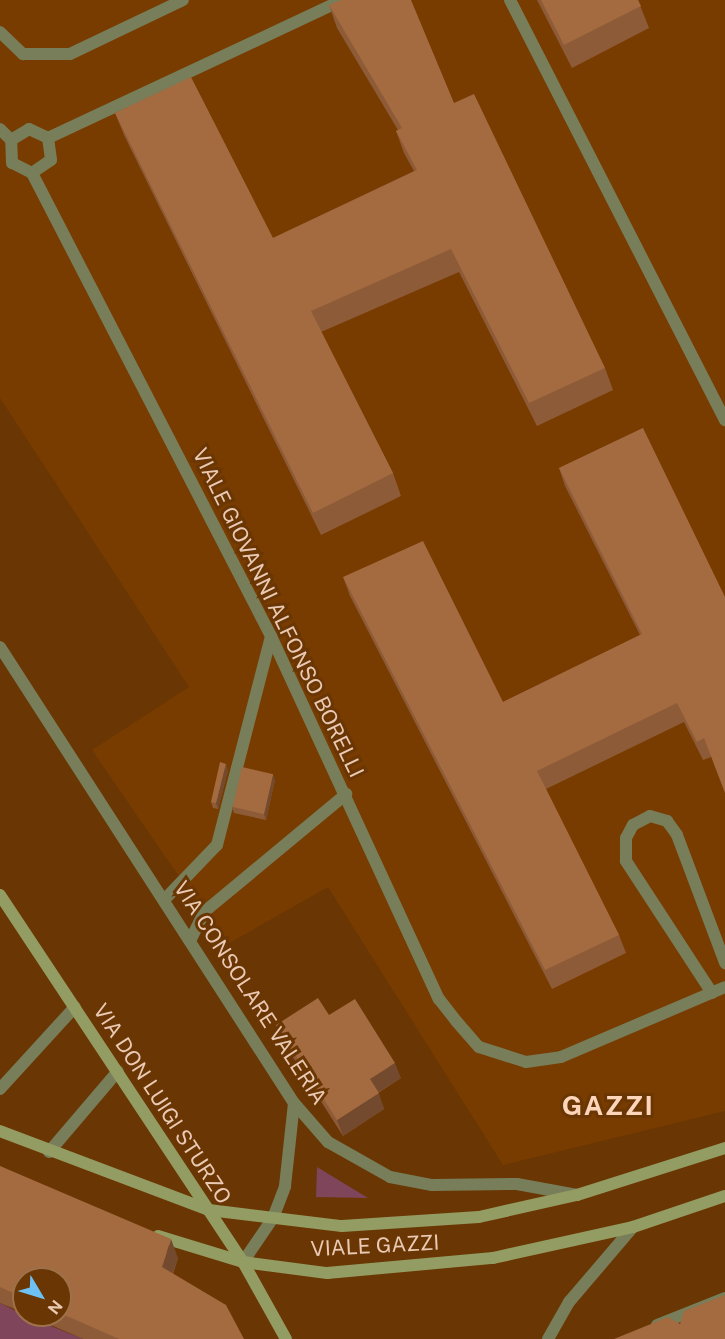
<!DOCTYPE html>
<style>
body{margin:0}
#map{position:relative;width:725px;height:1339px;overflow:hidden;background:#6a3603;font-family:"Public Sans",sans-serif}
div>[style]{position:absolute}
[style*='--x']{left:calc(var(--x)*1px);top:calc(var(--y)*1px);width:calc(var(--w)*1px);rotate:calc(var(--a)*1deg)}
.built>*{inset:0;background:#783c00}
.green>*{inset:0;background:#7e455b}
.service>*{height:12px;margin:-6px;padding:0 6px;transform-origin:6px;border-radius:6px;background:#777e59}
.minor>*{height:12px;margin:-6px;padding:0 6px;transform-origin:6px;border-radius:6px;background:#777e59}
.secondary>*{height:12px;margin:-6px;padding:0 6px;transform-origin:6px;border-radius:6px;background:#939c62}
.wall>*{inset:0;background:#8d5b37}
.shaded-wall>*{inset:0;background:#734a2d}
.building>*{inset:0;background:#a46a40;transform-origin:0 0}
span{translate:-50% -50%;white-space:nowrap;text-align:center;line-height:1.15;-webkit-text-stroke:6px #6a3603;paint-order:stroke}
.street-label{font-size:21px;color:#eacab4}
.district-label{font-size:27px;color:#fcd5bb;font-weight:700;letter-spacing:1.5px}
.north{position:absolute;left:12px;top:1267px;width:60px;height:60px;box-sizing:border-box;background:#6a3603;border:2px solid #9d714a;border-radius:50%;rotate:128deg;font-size:16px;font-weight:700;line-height:24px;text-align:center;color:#eacab4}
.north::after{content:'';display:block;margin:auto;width:21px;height:27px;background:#6ec2f3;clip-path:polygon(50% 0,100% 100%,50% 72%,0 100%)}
</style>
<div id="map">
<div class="built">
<i style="clip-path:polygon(0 0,725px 0,725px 1111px,503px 1165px,328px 887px,226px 945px,92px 750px,189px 687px,0 398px)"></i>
</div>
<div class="green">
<i style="clip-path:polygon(317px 1167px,368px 1198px,316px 1197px)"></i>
<i style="clip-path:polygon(0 1303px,24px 1315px,83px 1339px,0 1339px)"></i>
</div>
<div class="service">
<i style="--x:510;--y:0;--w:472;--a:62.9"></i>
<i style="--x:0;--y:32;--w:32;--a:44"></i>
<i style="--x:23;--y:54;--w:47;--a:0"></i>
<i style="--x:70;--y:54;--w:125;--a:-25.5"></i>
<i style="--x:0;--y:129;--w:16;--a:45"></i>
<i style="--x:29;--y:129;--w:21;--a:25"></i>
<i style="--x:48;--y:138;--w:22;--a:82"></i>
<i style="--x:51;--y:160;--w:23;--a:146"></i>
<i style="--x:32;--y:173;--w:22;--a:-153"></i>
<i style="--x:12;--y:163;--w:23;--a:-92"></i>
<i style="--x:11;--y:140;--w:21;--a:-31"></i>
<i style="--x:48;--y:138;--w:325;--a:-25.1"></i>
<i style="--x:32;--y:173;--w:521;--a:62.7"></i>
<i style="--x:271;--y:636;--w:400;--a:65.2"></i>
<i style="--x:439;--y:999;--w:29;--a:52"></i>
<i style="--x:457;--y:1022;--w:33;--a:49"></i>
<i style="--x:479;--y:1047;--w:49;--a:17.7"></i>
<i style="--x:526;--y:1062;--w:35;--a:-8"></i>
<i style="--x:561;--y:1057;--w:178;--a:-23.1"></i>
<i style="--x:165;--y:899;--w:75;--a:-46.1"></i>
<i style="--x:217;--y:845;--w:216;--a:-75.5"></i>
<i style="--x:191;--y:939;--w:30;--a:-64"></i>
<i style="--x:204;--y:912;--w:185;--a:-39.7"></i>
<i style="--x:712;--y:993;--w:158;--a:-123.1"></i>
<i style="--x:626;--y:861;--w:23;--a:-90"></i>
<i style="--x:626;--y:838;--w:15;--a:-62"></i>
<i style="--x:633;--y:825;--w:19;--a:-28"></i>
<i style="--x:650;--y:816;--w:18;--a:16"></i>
<i style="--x:667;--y:821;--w:17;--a:54"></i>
<i style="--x:677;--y:835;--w:137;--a:69.4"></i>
<i style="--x:0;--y:1089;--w:111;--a:-47.6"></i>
<i style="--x:49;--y:1152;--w:106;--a:-49.6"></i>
</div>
<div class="minor">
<i style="--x:0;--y:647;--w:543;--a:57.19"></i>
<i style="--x:294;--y:1103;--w:52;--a:48.9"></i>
<i style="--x:328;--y:1142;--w:71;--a:29.4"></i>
<i style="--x:390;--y:1177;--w:43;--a:10.8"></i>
<i style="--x:432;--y:1185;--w:85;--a:-0.7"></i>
<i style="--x:517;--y:1184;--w:61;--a:10.4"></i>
<i style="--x:243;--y:1262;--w:53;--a:-55.7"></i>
<i style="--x:273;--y:1218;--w:34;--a:-69"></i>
<i style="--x:285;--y:1186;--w:83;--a:-83.8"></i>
<i style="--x:657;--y:1325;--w:73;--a:-21.7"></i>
<i style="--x:548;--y:1339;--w:43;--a:-60.4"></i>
<i style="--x:569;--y:1302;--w:99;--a:-49.5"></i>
</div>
<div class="secondary">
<i style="--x:0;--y:895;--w:440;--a:56.5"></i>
<i style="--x:243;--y:1262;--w:88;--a:60.8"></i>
<i style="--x:0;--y:1131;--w:223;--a:20.7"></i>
<i style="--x:209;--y:1210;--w:134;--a:6.9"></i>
<i style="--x:342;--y:1226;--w:137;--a:-3.8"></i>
<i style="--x:479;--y:1217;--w:100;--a:-12.7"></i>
<i style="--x:577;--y:1195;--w:155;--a:-17.6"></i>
<i style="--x:158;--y:1236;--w:89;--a:17"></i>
<i style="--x:243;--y:1262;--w:85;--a:7.5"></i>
<i style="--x:327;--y:1273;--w:167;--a:-5.2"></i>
<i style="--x:493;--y:1258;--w:143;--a:-12.5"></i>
<i style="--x:633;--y:1227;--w:97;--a:-18.6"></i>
</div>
<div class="wall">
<i style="clip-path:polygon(537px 0,638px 0,649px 28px,572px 68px)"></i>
<i style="clip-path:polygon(329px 5px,454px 103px,605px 368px,613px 390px,537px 426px,459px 272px,321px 332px,393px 473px,401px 496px,321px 535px,124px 135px,115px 113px,273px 238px,414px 171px,404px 153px,396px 131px,398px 130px,337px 28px)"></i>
<i style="clip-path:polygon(643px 428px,711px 757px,703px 760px,684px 722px,546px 789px,619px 935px,626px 953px,552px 989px,350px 596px,343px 577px,503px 702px,640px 635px,565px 486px,559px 468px)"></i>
<i style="clip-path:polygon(228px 770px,218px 809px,213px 808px,211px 802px)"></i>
<i style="clip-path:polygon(275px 780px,266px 820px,234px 813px,232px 807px)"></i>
<i style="clip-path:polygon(329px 1015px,401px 1078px,378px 1093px,384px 1109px,343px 1136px,282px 1040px,276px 1025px)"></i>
<i style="clip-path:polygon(0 1166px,178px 1258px,173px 1274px,244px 1339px,83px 1339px,28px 1315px,60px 1315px,60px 1279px,24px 1279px,24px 1313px,0 1303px)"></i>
</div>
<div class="shaded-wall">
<i style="clip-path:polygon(226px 764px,228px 770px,218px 809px,216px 803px)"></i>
<i style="clip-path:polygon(273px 774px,275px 780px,266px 820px,264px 814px)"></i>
<i style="clip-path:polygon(395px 1063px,401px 1078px,375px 1094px,370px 1079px)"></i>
<i style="clip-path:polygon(379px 1093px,384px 1109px,343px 1136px,337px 1120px)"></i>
<i style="clip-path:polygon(171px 1239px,178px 1258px,168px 1286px,162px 1267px)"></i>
</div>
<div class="building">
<i style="clip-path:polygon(341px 0,411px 0,454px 103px,474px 94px,605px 368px,529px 403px,451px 249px,311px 311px,393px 473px,313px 513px,115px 113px,191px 77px,273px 238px,417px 170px,396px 131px,402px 128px,329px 5px)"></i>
<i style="clip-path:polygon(541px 0,638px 0,641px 6px,564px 45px)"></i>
<i style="clip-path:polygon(643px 428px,725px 597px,725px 793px,704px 738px,697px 742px,677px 703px,537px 771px,619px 935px,545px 970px,343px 577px,423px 541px,503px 702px,642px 634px,559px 468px)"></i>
<i style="clip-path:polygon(220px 762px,226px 764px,216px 803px,211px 802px)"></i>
<i style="left:242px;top:767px;width:32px;height:41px;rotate:13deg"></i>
<i style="clip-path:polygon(318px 998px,329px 1015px,355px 999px,395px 1063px,370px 1079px,379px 1093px,337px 1120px,276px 1025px)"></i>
<i style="clip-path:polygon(0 1166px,171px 1239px,162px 1267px,226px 1305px,244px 1339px,119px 1339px,60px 1313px,60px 1279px,24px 1279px,24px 1298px,0 1287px)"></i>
<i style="clip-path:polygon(725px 1295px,725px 1339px,614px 1339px,668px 1317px,680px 1324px,684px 1311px)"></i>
</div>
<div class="street-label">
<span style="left:278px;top:613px;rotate:64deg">VIALE GIOVANNI ALFONSO BORELLI</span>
<span style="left:250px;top:993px;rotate:57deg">VIA CONSOLARE VALERIA</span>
<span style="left:162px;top:1104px;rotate:57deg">VIA DON LUIGI STURZO</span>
<span style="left:375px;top:1246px;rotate:-3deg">VIALE GAZZI</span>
</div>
<div class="district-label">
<span style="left:608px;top:1106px">GAZZI</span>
</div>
<div class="north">N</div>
</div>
